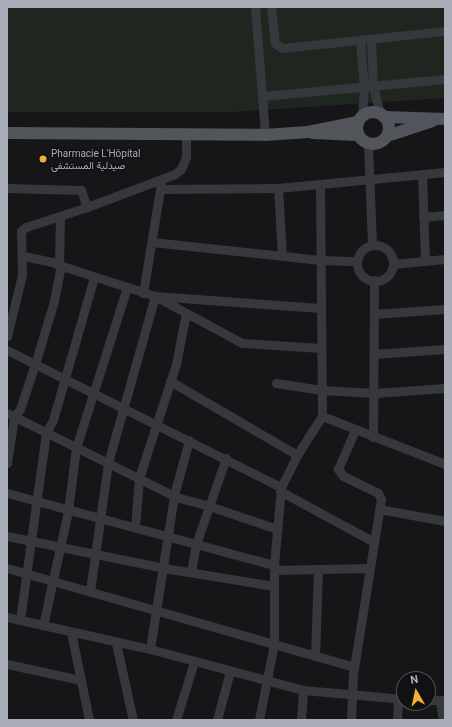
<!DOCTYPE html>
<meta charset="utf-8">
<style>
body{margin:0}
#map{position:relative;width:452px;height:727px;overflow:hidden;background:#161618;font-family:Roboto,Vazirmatn,sans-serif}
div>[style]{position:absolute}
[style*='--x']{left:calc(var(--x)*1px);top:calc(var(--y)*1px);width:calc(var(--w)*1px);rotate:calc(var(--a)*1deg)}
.green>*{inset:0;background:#1e261f}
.minor>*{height:9px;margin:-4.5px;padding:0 4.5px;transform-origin:4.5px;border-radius:4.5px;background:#37383d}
.minor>.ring{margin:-4.5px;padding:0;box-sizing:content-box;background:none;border:9px solid #37383d;border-radius:50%}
.major>*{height:12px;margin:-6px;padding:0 6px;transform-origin:6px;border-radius:6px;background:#53555c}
.major>.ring{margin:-6px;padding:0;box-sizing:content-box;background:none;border:12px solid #53555c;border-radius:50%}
.dots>*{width:11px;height:11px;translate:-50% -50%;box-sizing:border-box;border:2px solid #111113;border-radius:50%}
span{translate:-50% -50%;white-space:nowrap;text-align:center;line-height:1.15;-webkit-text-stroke:3px #111113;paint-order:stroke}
.poi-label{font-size:10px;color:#a8adb8}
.left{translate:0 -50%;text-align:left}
.frame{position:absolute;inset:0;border:8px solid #a8adb8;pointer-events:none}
.north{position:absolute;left:396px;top:671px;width:40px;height:40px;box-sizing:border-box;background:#111113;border:1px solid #4d4f55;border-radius:50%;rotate:351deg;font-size:11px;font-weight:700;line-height:16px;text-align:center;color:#a8adb8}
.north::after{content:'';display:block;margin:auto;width:14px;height:18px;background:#f2b134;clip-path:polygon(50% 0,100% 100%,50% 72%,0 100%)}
</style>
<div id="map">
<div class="green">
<i style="clip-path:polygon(7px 7px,445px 7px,445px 98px,233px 112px,7px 112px)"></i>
</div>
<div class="minor">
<i style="--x:255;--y:7;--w:128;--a:85.5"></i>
<i style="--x:271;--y:7;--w:36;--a:84"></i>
<i style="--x:275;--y:43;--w:9;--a:36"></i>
<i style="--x:282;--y:48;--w:164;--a:-6"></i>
<i style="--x:371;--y:40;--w:46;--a:87.5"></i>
<i style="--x:373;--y:86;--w:29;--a:76"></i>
<i style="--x:360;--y:41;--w:47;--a:85.1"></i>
<i style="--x:364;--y:88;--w:29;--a:94"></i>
<i style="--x:263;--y:96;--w:183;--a:-5.3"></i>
<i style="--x:368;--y:144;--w:101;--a:87.7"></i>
<i style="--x:422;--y:174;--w:87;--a:88"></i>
<i style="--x:320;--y:185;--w:231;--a:89.5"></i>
<i style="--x:7;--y:188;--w:74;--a:1.5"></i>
<i style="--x:81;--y:190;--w:18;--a:71"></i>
<i style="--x:87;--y:207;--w:64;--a:161.8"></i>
<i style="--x:26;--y:227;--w:6;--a:141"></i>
<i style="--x:21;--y:231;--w:44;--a:88.7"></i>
<i style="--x:22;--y:275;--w:63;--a:103.8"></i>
<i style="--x:278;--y:188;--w:68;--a:86.6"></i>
<i style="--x:160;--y:189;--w:118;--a:-0.5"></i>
<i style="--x:278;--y:188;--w:168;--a:-5.5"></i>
<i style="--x:87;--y:207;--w:94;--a:-20.6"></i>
<i style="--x:175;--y:174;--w:8;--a:-40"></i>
<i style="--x:181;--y:169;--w:13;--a:-67"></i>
<i style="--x:186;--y:157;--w:22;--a:-90"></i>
<i style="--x:60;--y:216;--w:49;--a:91.2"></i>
<i style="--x:59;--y:265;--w:101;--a:17.9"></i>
<i style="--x:155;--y:296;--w:99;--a:28.4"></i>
<i style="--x:242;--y:343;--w:79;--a:3.6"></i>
<i style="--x:423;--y:217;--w:22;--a:-5"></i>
<i style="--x:152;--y:242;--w:169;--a:6.1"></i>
<i style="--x:320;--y:260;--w:37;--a:2"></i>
<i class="ring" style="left:357px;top:245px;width:27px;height:27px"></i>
<i style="--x:393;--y:264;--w:52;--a:-5.5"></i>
<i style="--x:143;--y:293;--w:111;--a:-80.7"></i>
<i style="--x:374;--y:314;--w:71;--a:-4"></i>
<i style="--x:7;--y:350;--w:306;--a:26.6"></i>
<i style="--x:281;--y:487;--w:78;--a:95.1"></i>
<i style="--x:274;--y:565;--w:79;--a:90"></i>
<i style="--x:274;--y:644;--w:77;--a:101.2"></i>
<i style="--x:374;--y:354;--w:71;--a:-4"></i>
<i style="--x:170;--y:381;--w:147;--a:30.2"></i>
<i style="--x:276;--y:383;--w:46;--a:8.8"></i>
<i style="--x:321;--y:390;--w:54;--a:3.2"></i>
<i style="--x:375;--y:393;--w:70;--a:-4.1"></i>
<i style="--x:7;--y:413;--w:189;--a:26.4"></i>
<i style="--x:176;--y:497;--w:34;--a:15"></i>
<i style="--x:209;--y:506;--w:72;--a:18.7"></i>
<i style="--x:373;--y:437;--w:157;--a:-89.6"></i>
<i style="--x:7;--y:463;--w:47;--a:-81.3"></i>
<i style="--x:14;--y:417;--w:10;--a:-53"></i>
<i style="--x:20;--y:409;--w:47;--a:-71.6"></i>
<i style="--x:35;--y:364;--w:66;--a:-73.2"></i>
<i style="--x:54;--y:301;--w:32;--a:-79"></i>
<i style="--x:60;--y:270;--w:5;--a:-101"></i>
<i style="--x:59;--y:265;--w:8;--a:-157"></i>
<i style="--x:52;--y:262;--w:30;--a:-168"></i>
<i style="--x:281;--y:487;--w:36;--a:-63"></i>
<i style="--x:297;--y:455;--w:46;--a:-57.3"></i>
<i style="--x:322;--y:416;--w:132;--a:21.3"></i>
<i style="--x:280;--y:491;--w:107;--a:28.5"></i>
<i style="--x:7;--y:493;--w:277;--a:15.1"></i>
<i style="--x:379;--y:509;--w:67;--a:10.3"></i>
<i style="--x:135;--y:527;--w:49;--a:-85.3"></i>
<i style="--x:139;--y:478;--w:120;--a:-72"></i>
<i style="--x:176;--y:364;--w:52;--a:-78.9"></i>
<i style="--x:7;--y:536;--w:160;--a:11.5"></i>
<i style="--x:164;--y:568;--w:111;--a:9.3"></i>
<i style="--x:7;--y:568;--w:361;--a:15.9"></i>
<i style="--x:274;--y:570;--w:96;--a:-1.2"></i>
<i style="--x:191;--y:572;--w:28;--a:-80"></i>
<i style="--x:196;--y:544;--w:91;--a:-70.8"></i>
<i style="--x:90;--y:591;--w:129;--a:-82"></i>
<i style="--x:108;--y:463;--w:173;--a:-74.3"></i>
<i style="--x:155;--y:296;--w:165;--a:4.2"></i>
<i style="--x:7;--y:617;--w:147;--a:12.6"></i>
<i style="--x:150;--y:649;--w:158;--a:15"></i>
<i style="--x:303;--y:690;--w:101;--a:5.1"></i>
<i style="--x:20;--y:620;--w:189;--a:-82.1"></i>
<i style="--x:46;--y:433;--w:15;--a:-62"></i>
<i style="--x:53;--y:420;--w:149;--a:-74"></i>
<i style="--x:43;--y:625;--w:117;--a:-77.6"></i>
<i style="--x:68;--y:511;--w:64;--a:-82.8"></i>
<i style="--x:76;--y:448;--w:169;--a:-72.4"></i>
<i style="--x:71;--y:632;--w:90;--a:78.4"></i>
<i style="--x:116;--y:643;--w:79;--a:77.6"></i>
<i style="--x:150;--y:649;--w:156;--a:-81.1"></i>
<i style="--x:174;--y:495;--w:57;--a:-74.7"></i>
<i style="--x:315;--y:656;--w:87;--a:-88"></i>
<i style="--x:7;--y:664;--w:76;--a:12.2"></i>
<i style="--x:428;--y:700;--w:17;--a:0"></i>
<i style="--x:440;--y:701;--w:19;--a:81"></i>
<i style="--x:176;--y:720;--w:61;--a:-72.8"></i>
<i style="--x:217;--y:720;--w:51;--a:-75.1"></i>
<i style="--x:301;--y:720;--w:30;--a:-86"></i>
<i style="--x:351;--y:720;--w:46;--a:-87.5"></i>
<i style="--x:353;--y:674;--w:177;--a:-80.9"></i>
<i style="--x:381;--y:499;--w:7;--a:-117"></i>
<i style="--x:378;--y:493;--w:39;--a:-154"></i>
<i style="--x:343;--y:476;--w:9;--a:-126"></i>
<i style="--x:338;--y:469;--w:43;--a:-66.4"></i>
<i style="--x:397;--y:720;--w:21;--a:-87"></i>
</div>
<div class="major">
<i class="ring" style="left:357px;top:112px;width:20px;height:20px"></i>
<i style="--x:384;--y:117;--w:61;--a:1.9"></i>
<i style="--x:7;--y:133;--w:258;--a:0.4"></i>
<i style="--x:265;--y:135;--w:43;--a:-4"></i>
<i style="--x:308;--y:132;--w:51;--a:-11.3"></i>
<i style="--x:313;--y:133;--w:45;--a:2.5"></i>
<i style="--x:387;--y:136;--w:48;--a:-18.1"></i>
</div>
<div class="dots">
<i style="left:43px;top:159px;background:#f2b134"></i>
</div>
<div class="poi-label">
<span class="left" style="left:51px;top:159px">Pharmacie L'Hôpital<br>صيدلية المستشفى</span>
</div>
<div class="frame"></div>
<div class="north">N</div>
</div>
